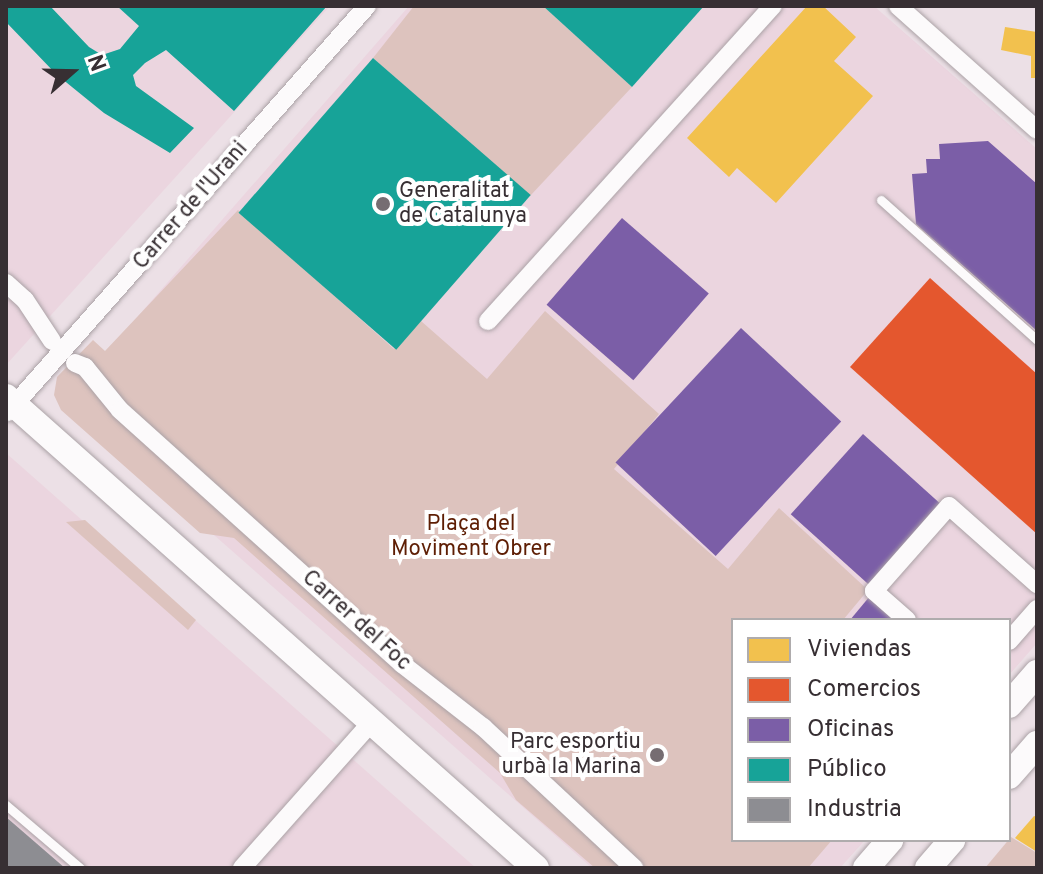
<!DOCTYPE html>
<meta charset="utf-8">
<style>
body{margin:0}
#map{position:relative;width:1043px;height:874px;overflow:hidden;background:#ece0e6;font-family:Overpass,sans-serif}
div>[style]{position:absolute}
[style*='--x']{left:calc(var(--x)*1px);top:calc(var(--y)*1px);width:calc(var(--w)*1px);rotate:calc(var(--a)*1deg)}
.built>*{inset:0;background:#ebd5df}
.green>*{inset:0;background:#ddc3be}
.homes>*{inset:0;background:#f2c14e}
.shops>*{inset:0;background:#e4572e}
.offices>*{inset:0;background:#7b5ea7;transform-origin:0 0}
.public>*{inset:0;background:#17a398;transform-origin:0 0}
.industry>*{inset:0;background:#8d8d92}
.roads{filter:drop-shadow(0 0 2px #aba2a6) drop-shadow(0 0 2px #aba2a6)}
.lane>*{height:9px;margin:-4.5px;padding:0 4.5px;transform-origin:4.5px;border-radius:4.5px;background:#fcfafb}
.street>*{height:18px;margin:-9px;padding:0 9px;transform-origin:9px;border-radius:9px;background:#fcfafb}
.secondary>*{height:26px;margin:-13px;padding:0 13px;transform-origin:13px;border-radius:13px;background:#fcfafb}
.dots>*{width:22px;height:22px;translate:-50% -50%;box-sizing:border-box;border:4px solid #fff;border-radius:50%}
span{translate:-50% -50%;white-space:nowrap;text-align:center;line-height:1.15;-webkit-text-stroke:8px #fff;paint-order:stroke}
.poi-label{font-size:22px;color:#372f33}
.left{translate:0 -50%;text-align:left}
.right{translate:-100% -50%;text-align:right}
.street-label{font-size:22px;color:#372f33}
.park-label{font-size:22px;color:#5e1e04}
.frame{position:absolute;inset:0;border:8px solid #372f33;pointer-events:none}
.legend{position:absolute;left:731px;top:618px;width:280px;height:224px;box-sizing:border-box;background:#fff;border:2px solid #afacad;margin:0;padding:10px 14px;list-style:none;font-size:24px;color:#372f33}
.legend li{display:flex;align-items:center;gap:16px;height:40px}
.legend b{width:40px;border:2px solid #afacad}
.north{position:absolute;left:32px;top:32px;width:80px;height:80px;-webkit-text-stroke:6px #fff;paint-order:stroke;rotate:70deg;font-size:22px;font-weight:700;line-height:32px;text-align:center;color:#372f33}
.north::after{content:'';display:block;margin:auto;width:28px;height:36px;background:#372f33;clip-path:polygon(50% 0,100% 100%,50% 72%,0 100%)}
</style>
<div id="map">
<div class="built">
<i style="clip-path:polygon(6px 6px,330px 6px,6px 365px)"></i>
<i style="clip-path:polygon(409px 6px,874px 6px,1037px 149px,1037px 643px,1009px 675px,1009px 620px,733px 620px,733px 840px,865px 840px,840px 868px,592px 868px,63px 402px)"></i>
<i style="clip-path:polygon(6px 453px,476px 868px,6px 868px)"></i>
</div>
<div class="green">
<i style="clip-path:polygon(414px 6px,543px 6px,632px 87px,530px 196px,373px 58px)"></i>
<i style="clip-path:polygon(238px 210px,394px 349px,421px 321px,487px 379px,545px 311px,659px 414px,614px 469px,728px 569px,779px 508px,868px 590px,843px 620px,733px 620px,733px 840px,832px 840px,808px 868px,595px 868px,516px 800px,500px 773px,234px 538px,200px 533px,61px 410px,54px 395px,57px 377px,93px 340px,105px 351px)"></i>
<i style="clip-path:polygon(85px 520px,196px 620px,188px 630px,66px 522px)"></i>
<i style="clip-path:polygon(1011px 837px,1037px 853px,1037px 868px,985px 868px)"></i>
</div>
<div class="homes">
<i style="clip-path:polygon(807px 6px,823px 6px,856px 37px,834px 61px,873px 96px,776px 203px,737px 168px,729px 177px,687px 138px)"></i>
<i style="clip-path:polygon(1005px 27px,1037px 32px,1037px 78px,1031px 78px,1031px 56px,1001px 50px)"></i>
<i style="clip-path:polygon(1034px 816px,1037px 817px,1037px 852px,1015px 838px)"></i>
</div>
<div class="shops">
<i style="clip-path:polygon(930px 278px,1037px 374px,1037px 534px,850px 367px)"></i>
</div>
<div class="offices">
<i style="clip-path:polygon(988px 141px,1037px 184px,1037px 331px,916px 224px,912px 174px,927px 173px,926px 159px,940px 159px,939px 144px)"></i>
<i style="left:622px;top:218px;width:115px;height:115px;rotate:41deg"></i>
<i style="left:741px;top:328px;width:137px;height:184px;rotate:43deg"></i>
<i style="left:863px;top:434px;width:106px;height:108px;rotate:42deg"></i>
<i style="clip-path:polygon(870px 596px,899px 620px,850px 620px)"></i>
</div>
<div class="public">
<i style="clip-path:polygon(6px 6px,50px 6px,89px 47px,102px 55px,120px 49px,139px 26px,117px 6px,327px 6px,234px 111px,166px 50px,145px 63px,133px 75px,136px 86px,194px 128px,170px 153px,104px 113px,56px 74px,6px 22px)"></i>
<i style="clip-path:polygon(543px 6px,704px 6px,632px 87px)"></i>
<i style="left:373px;top:58px;width:209px;height:205px;rotate:41deg"></i>
</div>
<div class="industry">
<i style="clip-path:polygon(6px 817px,65px 868px,6px 868px)"></i>
</div>
<div class="roads">
<div class="lane">
<i style="--x:881;--y:200;--w:210;--a:41.9"></i>
<i style="--x:6;--y:805;--w:97;--a:40.4"></i>
</div>
<div class="street">
<i style="--x:898;--y:6;--w:186;--a:41.7"></i>
<i style="--x:6;--y:283;--w:25;--a:42"></i>
<i style="--x:25;--y:300;--w:49;--a:56.6"></i>
<i style="--x:488;--y:321;--w:425;--a:-47.9"></i>
<i style="--x:75;--y:363;--w:11;--a:22"></i>
<i style="--x:85;--y:367;--w:55;--a:50.9"></i>
<i style="--x:120;--y:410;--w:380;--a:42"></i>
<i style="--x:402;--y:664;--w:103;--a:37.9"></i>
<i style="--x:483;--y:727;--w:207;--a:43"></i>
<i style="--x:8;--y:412;--w:542;--a:-48.52"></i>
<i style="--x:907;--y:620;--w:44;--a:-138.7"></i>
<i style="--x:874;--y:591;--w:113;--a:-48.6"></i>
<i style="--x:949;--y:506;--w:118;--a:41.6"></i>
<i style="--x:1009;--y:641;--w:43;--a:-48.8"></i>
<i style="--x:242;--y:868;--w:193;--a:-48.4"></i>
</div>
<div class="secondary">
<i style="--x:6;--y:397;--w:709;--a:41.63"></i>
<i style="--x:1009;--y:705;--w:43;--a:-48.8"></i>
<i style="--x:1009;--y:776;--w:43;--a:-48.8"></i>
<i style="--x:866;--y:868;--w:37;--a:-49"></i>
<i style="--x:928;--y:868;--w:37;--a:-49"></i>
</div>
</div>
<div class="dots">
<i style="left:383px;top:204px;background:#766d72"></i>
<i style="left:657px;top:755px;background:#766d72"></i>
</div>
<div class="poi-label">
<span class="left" style="left:399px;top:204px">Generalitat<br>de Catalunya</span>
<span class="right" style="left:641px;top:755px">Parc esportiu<br>urbà la Marina</span>
</div>
<div class="street-label">
<span style="left:191px;top:206px;rotate:-49deg">Carrer de l'Urani</span>
<span style="left:356px;top:621px;rotate:42deg">Carrer del Foc</span>
</div>
<div class="park-label">
<span style="left:471px;top:537px">Plaça del<br>Moviment Obrer</span>
</div>
<div class="frame"></div>
<ul class="legend">
<li><b style="height:22px;background:#f2c14e"></b>Viviendas</li>
<li><b style="height:22px;background:#e4572e"></b>Comercios</li>
<li><b style="height:22px;background:#7b5ea7"></b>Oficinas</li>
<li><b style="height:22px;background:#17a398"></b>Público</li>
<li><b style="height:22px;background:#8d8d92"></b>Industria</li>
</ul>
<div class="north">N</div>
</div>
